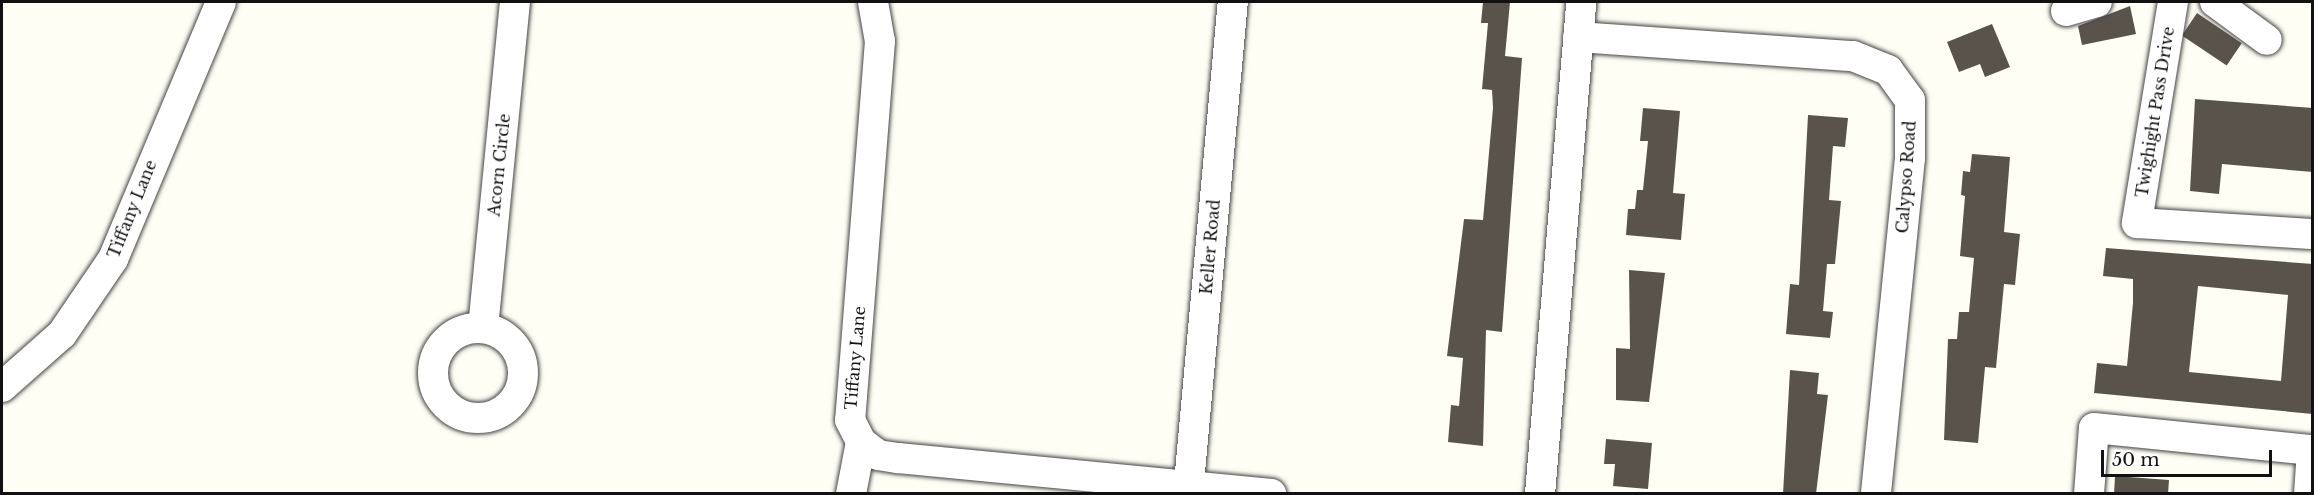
<!DOCTYPE html>
<style>
body{margin:0}
#map{position:relative;width:2314px;height:495px;overflow:hidden;background:#fffef4;font-family:"Libre Baskerville",serif}
div>[style]{position:absolute}
[style*='--x']{left:calc(var(--x)*1px);top:calc(var(--y)*1px);width:calc(var(--w)*1px);rotate:calc(var(--a)*1deg)}
.building>*{inset:0;background:#5a534c;transform-origin:0 0}
.roads{filter:drop-shadow(0 0 2px #444) drop-shadow(0 0 2px #444)}
.minor>*{height:30px;margin:-15px;padding:0 15px;transform-origin:15px;border-radius:15px;background:#fff}
.minor>.ring{margin:-15px;padding:0;box-sizing:content-box;background:none;border:30px solid #fff;border-radius:50%}
span{translate:-50% -50%;white-space:nowrap;text-align:center;line-height:1.15;-webkit-text-stroke:6px #fff;paint-order:stroke}
.street-label{font-size:16px;color:#111}
.frame{position:absolute;inset:0;border:3px solid #111;pointer-events:none}
.scale{position:absolute;left:2101px;top:450px;width:171px;height:27px;box-sizing:border-box;border:3px solid #111;border-top:0;padding-left:8px;font-size:18px;line-height:21px;white-space:nowrap;color:#111;-webkit-text-stroke:4px #fff;paint-order:stroke}
</style>
<div id="map">
<div class="building">
<i style="clip-path:polygon(1483px 2px,1510px 2px,1505px 56px,1522px 58px,1502px 332px,1486px 330px,1483px 446px,1448px 442px,1451px 405px,1459px 406px,1463px 358px,1447px 356px,1464px 219px,1483px 220px,1493px 108px,1492px 90px,1482px 89px,1488px 23px,1481px 23px)"></i>
<i style="clip-path:polygon(2130px 6px,2136px 34px,2082px 45px,2078px 26px)"></i>
<i style="left:2197px;top:13px;width:54px;height:27px;rotate:34deg"></i>
<i style="clip-path:polygon(1992px 24px,2010px 67px,1985px 77px,1980px 64px,1959px 72px,1947px 42px)"></i>
<i style="clip-path:polygon(2195px 99px,2313px 108px,2313px 172px,2222px 164px,2219px 194px,2190px 191px)"></i>
<i style="clip-path:polygon(1643px 108px,1680px 111px,1673px 193px,1685px 194px,1681px 240px,1626px 235px,1628px 209px,1635px 209px,1637px 190px,1643px 190px,1648px 141px,1640px 141px)"></i>
<i style="clip-path:polygon(1808px 115px,1848px 118px,1845px 147px,1833px 146px,1829px 200px,1841px 201px,1835px 264px,1827px 264px,1823px 311px,1833px 312px,1830px 338px,1786px 334px,1790px 284px,1799px 285px)"></i>
<i style="clip-path:polygon(1972px 154px,2010px 157px,2004px 232px,2020px 234px,2015px 285px,2004px 284px,1996px 368px,1985px 367px,1978px 443px,1944px 440px,1948px 339px,1957px 339px,1959px 312px,1969px 312px,1974px 258px,1960px 256px,1965px 196px,1961px 195px,1963px 171px,1970px 172px)"></i>
<i style="clip-path:polygon(evenodd,2106px 248px,2313px 264px,2313px 414px,2094px 393px,2097px 363px,2127px 366px,2133px 303px,2133px 279px,2103px 276px,2106px 248px,2198px 286px,2288px 295px,2281px 381px,2189px 372px,2198px 286px)"></i>
<i style="clip-path:polygon(1629px 270px,1665px 273px,1649px 402px,1616px 400px,1616px 348px,1630px 349px)"></i>
<i style="clip-path:polygon(1790px 370px,1819px 373px,1817px 394px,1828px 395px,1816px 494px,1783px 494px)"></i>
<i style="clip-path:polygon(1606px 439px,1652px 443px,1648px 489px,1613px 486px,1615px 464px,1604px 464px)"></i>
<i style="clip-path:polygon(2115px 476px,2169px 480px,2168px 494px,2114px 494px)"></i>
</div>
<div class="roads">
<div class="minor">
<i style="--x:873;--y:2;--w:40;--a:80"></i>
<i style="--x:880;--y:41;--w:380;--a:94.5"></i>
<i style="--x:850;--y:420;--w:25;--a:63"></i>
<i style="--x:861;--y:442;--w:21;--a:37"></i>
<i style="--x:878;--y:455;--w:20;--a:9"></i>
<i style="--x:898;--y:458;--w:375;--a:5.5"></i>
<i style="--x:2173;--y:2;--w:224;--a:99.3"></i>
<i style="--x:2137;--y:223;--w:175;--a:3.6"></i>
<i style="--x:2215;--y:2;--w:64;--a:36.2"></i>
<i style="--x:2066;--y:11;--w:32;--a:-16"></i>
<i style="--x:1578;--y:37;--w:276;--a:4"></i>
<i style="--x:1853;--y:56;--w:38;--a:22"></i>
<i style="--x:1888;--y:70;--w:37;--a:54"></i>
<i style="--x:1910;--y:100;--w:58;--a:90"></i>
<i style="--x:1910;--y:158;--w:338;--a:95.8"></i>
<i style="--x:483;--y:328;--w:328;--a:-84.4"></i>
<i class="ring" style="left:433px;top:328px;width:60px;height:60px"></i>
<i style="--x:2;--y:387;--w:80;--a:-41.5"></i>
<i style="--x:62;--y:334;--w:91;--a:-55.8"></i>
<i style="--x:113;--y:259;--w:279;--a:-67.2"></i>
<i style="--x:851;--y:494;--w:53;--a:-79.1"></i>
<i style="--x:1188;--y:494;--w:494;--a:-84.8"></i>
<i style="--x:1540;--y:494;--w:494;--a:-85.2"></i>
<i style="--x:2089;--y:494;--w:66;--a:-85.7"></i>
<i style="--x:2094;--y:428;--w:219;--a:5.8"></i>
<i style="--x:2309;--y:494;--w:44;--a:-86.1"></i>
</div>
</div>
<div class="street-label">
<span style="left:2155px;top:112px;rotate:-81deg">Twighight Pass Drive</span>
<span style="left:499px;top:165px;rotate:-84deg">Acorn Circle</span>
<span style="left:1906px;top:177px;rotate:-86deg">Calypso Road</span>
<span style="left:132px;top:209px;rotate:-68deg">Tiffany Lane</span>
<span style="left:1210px;top:247px;rotate:-85deg">Keller Road</span>
<span style="left:855px;top:358px;rotate:-85deg">Tiffany Lane</span>
</div>
<div class="frame"></div>
<div class="scale">50 m</div>
</div>
